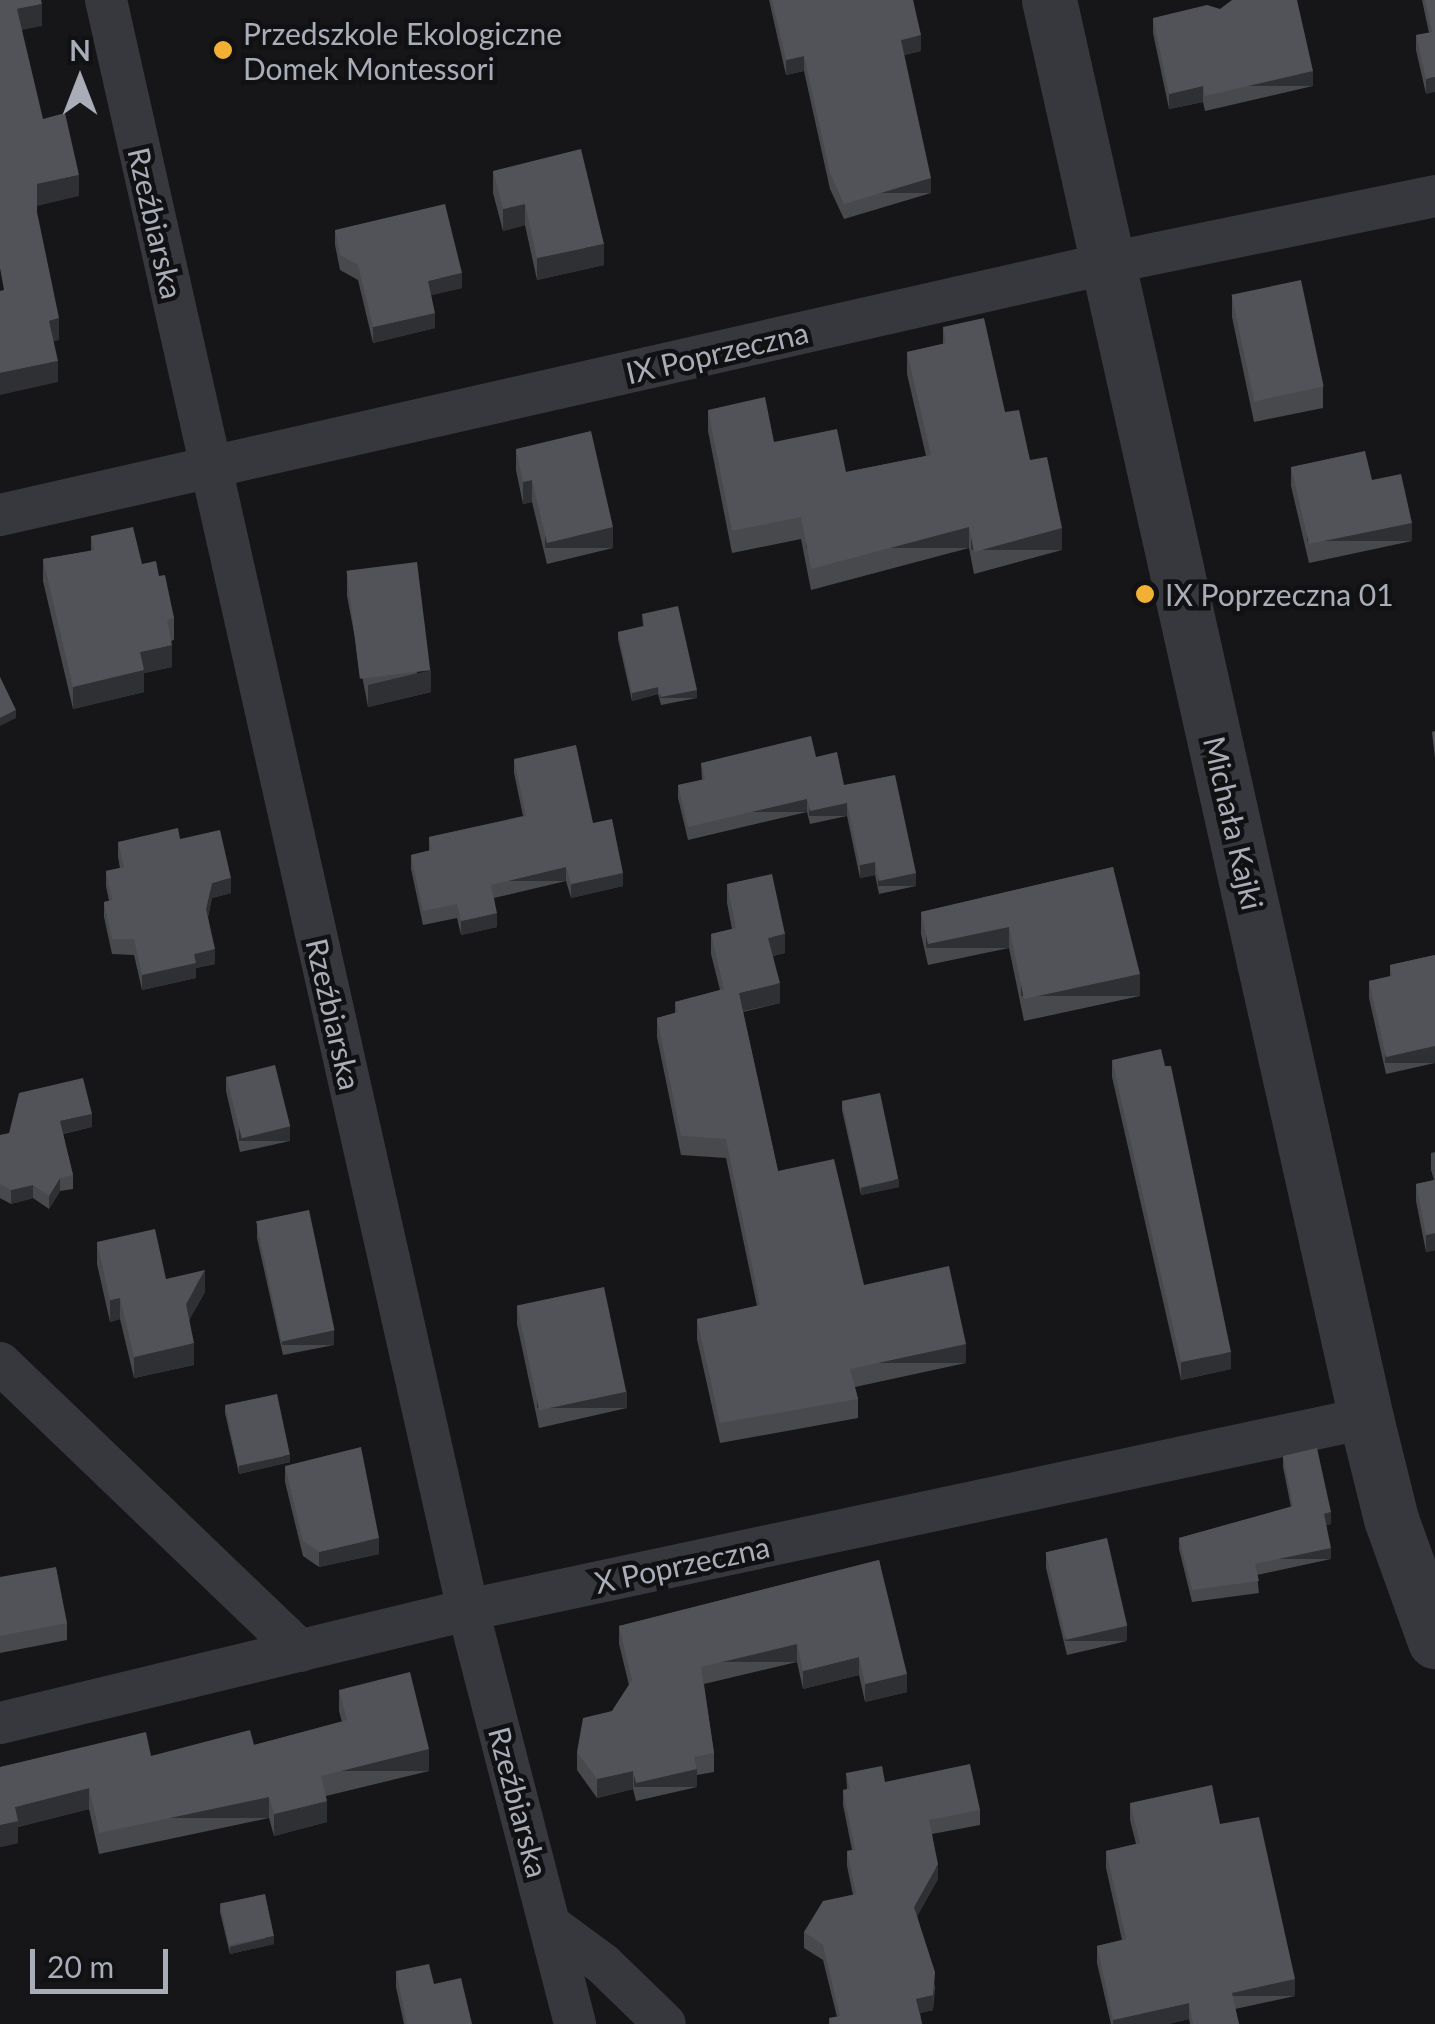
<!DOCTYPE html>
<meta charset="utf-8">
<style>
body{margin:0}
#map{position:relative;width:1435px;height:2024px;overflow:hidden;background:#161618;font-family:Lato,sans-serif}
div>[style]{position:absolute}
[style*='--x']{left:calc(var(--x)*1px);top:calc(var(--y)*1px);width:calc(var(--w)*1px);rotate:calc(var(--a)*1deg)}
.minor>*{height:42px;margin:-21px;padding:0 21px;transform-origin:21px;border-radius:21px;background:#37383d}
.tertiary>*{height:55px;margin:-27.5px;padding:0 27.5px;transform-origin:27.5px;border-radius:27.5px;background:#37383d}
.wall>*{inset:0;background:#47494d}
.shaded-wall>*{inset:0;background:#2f3033;transform-origin:0 0}
.building>*{inset:0;background:#525359;transform-origin:0 0}
.dots>*{width:28px;height:28px;translate:-50% -50%;box-sizing:border-box;border:5px solid #111113;border-radius:50%}
span{translate:-50% -50%;white-space:nowrap;text-align:center;line-height:1.15;-webkit-text-stroke:9px #111113;paint-order:stroke}
.poi-label{font-size:30px;color:#a8adb8}
.left{translate:0 -50%;text-align:left}
.street-label{font-size:30px;color:#a8adb8}
.north{position:absolute;left:30px;top:30px;width:100px;height:100px;-webkit-text-stroke:8px #111113;paint-order:stroke;rotate:0deg;font-size:28px;font-weight:700;line-height:40px;text-align:center;color:#a8adb8}
.north::after{content:'';display:block;margin:auto;width:35px;height:45px;background:#a8adb8;clip-path:polygon(50% 0,100% 100%,50% 72%,0 100%)}
.scale{position:absolute;left:30px;top:1949px;width:138px;height:45px;box-sizing:border-box;border:5px solid #a8adb8;border-top:0;padding-left:12px;font-size:30px;line-height:35px;white-space:nowrap;color:#a8adb8;-webkit-text-stroke:8px #111113;paint-order:stroke}
</style>
<div id="map">
<div class="minor">
<i style="--x:106;--y:0;--w:1650;--a:77.33"></i>
<i style="--x:468;--y:1610;--w:428;--a:75.5"></i>
<i style="--x:0;--y:515;--w:1137;--a:-12.8"></i>
<i style="--x:1109;--y:263;--w:333;--a:-11.6"></i>
<i style="--x:0;--y:1363;--w:416;--a:43.8"></i>
<i style="--x:0;--y:1723;--w:481;--a:-13.6"></i>
<i style="--x:468;--y:1610;--w:918;--a:-12.07"></i>
<i style="--x:554;--y:1928;--w:61;--a:36.3"></i>
<i style="--x:603;--y:1964;--w:86;--a:44.1"></i>
</div>
<div class="tertiary">
<i style="--x:1049;--y:0;--w:1453;--a:77.4"></i>
<i style="--x:1366;--y:1418;--w:104;--a:76.1"></i>
<i style="--x:1391;--y:1519;--w:130;--a:70.2"></i>
</div>
<div class="wall">
<i style="clip-path:polygon(769px 0,913px 0,921px 51px,904px 55px,931px 193px,844px 219px,830px 189px,804px 71px,786px 75px)"></i>
<i style="clip-path:polygon(1422px 0,1435px 0,1426px 94px,1416px 50px,1416px 35px,1429px 33px)"></i>
<i style="clip-path:polygon(1153px 18px,1313px 86px,1205px 111px,1203px 102px,1169px 109px,1153px 33px)"></i>
<i style="clip-path:polygon(493px 171px,604px 265px,537px 280px,525px 225px,503px 231px,493px 193px)"></i>
<i style="clip-path:polygon(335px 230px,462px 288px,431px 295px,435px 328px,373px 343px,358px 280px,340px 270px,335px 245px)"></i>
<i style="clip-path:polygon(1232px 295px,1323px 387px,1323px 408px,1254px 422px,1232px 317px)"></i>
<i style="clip-path:polygon(943px 327px,1005px 412px,1030px 460px,1062px 550px,974px 574px,969px 548px,811px 590px,801px 539px,732px 553px,708px 431px,708px 410px,774px 442px,846px 472px,926px 456px,907px 374px,907px 352px,943px 344px)"></i>
<i style="clip-path:polygon(516px 449px,613px 548px,547px 564px,532px 502px,523px 504px,516px 470px)"></i>
<i style="clip-path:polygon(1291px 467px,1372px 480px,1412px 541px,1309px 563px,1291px 486px)"></i>
<i style="clip-path:polygon(91px 536px,142px 564px,159px 576px,174px 618px,174px 640px,171px 641px,172px 667px,144px 673px,144px 692px,73px 709px,43px 581px,43px 559px,91px 551px)"></i>
<i style="clip-path:polygon(347px 575px,431px 692px,368px 707px,347px 596px)"></i>
<i style="clip-path:polygon(642px 614px,697px 698px,661px 705px,658px 694px,632px 701px,618px 639px,618px 632px,643px 626px)"></i>
<i style="clip-path:polygon(816px 757px,844px 785px,916px 886px,879px 894px,875px 875px,860px 878px,847px 816px,810px 824px,807px 812px,688px 840px,678px 798px,678px 785px,702px 780px,701px 763px)"></i>
<i style="clip-path:polygon(514px 759px,593px 823px,623px 886px,571px 898px,566px 881px,494px 898px,497px 927px,461px 935px,457px 918px,423px 925px,411px 869px,411px 855px,429px 851px,429px 837px,523px 816px,514px 773px)"></i>
<i style="clip-path:polygon(180px 839px,231px 893px,212px 898px,208px 917px,215px 964px,196px 968px,196px 978px,142px 990px,134px 955px,112px 954px,104px 917px,104px 902px,109px 901px,106px 886px,106px 871px,120px 868px,118px 857px,118px 842px)"></i>
<i style="clip-path:polygon(1113px 867px,1140px 996px,1024px 1021px,1009px 948px,928px 965px,921px 934px,921px 912px)"></i>
<i style="clip-path:polygon(727px 884px,785px 953px,773px 956px,780px 1003px,743px 1012px,778px 1171px,864px 1285px,966px 1363px,855px 1387px,858px 1399px,858px 1418px,720px 1443px,697px 1339px,697px 1319px,757px 1306px,726px 1158px,681px 1155px,657px 1037px,657px 1018px,675px 1013px,675px 1002px,720px 990px,711px 954px,711px 934px,732px 929px,727px 903px)"></i>
<i style="clip-path:polygon(1435px 955px,1435px 1063px,1386px 1074px,1369px 998px,1369px 981px,1390px 976px,1390px 965px)"></i>
<i style="clip-path:polygon(1112px 1060px,1231px 1369px,1181px 1380px,1112px 1077px)"></i>
<i style="clip-path:polygon(226px 1076px,290px 1141px,240px 1152px,226px 1091px)"></i>
<i style="clip-path:polygon(842px 1102px,899px 1187px,861px 1195px,842px 1110px)"></i>
<i style="clip-path:polygon(92px 1127px,63px 1134px,73px 1175px,73px 1189px,60px 1191px,49px 1209px,33px 1198px,11px 1204px,0 1198px,0 1135px)"></i>
<i style="clip-path:polygon(1435px 1152px,1435px 1250px,1426px 1252px,1416px 1201px,1416px 1184px,1434px 1180px,1431px 1170px,1431px 1153px)"></i>
<i style="clip-path:polygon(257px 1223px,334px 1345px,283px 1355px,257px 1238px)"></i>
<i style="clip-path:polygon(97px 1242px,166px 1279px,205px 1292px,189px 1320px,194px 1365px,134px 1378px,120px 1319px,110px 1322px,97px 1264px)"></i>
<i style="clip-path:polygon(517px 1306px,627px 1408px,539px 1428px,517px 1324px)"></i>
<i style="clip-path:polygon(225px 1405px,290px 1462px,239px 1474px,225px 1413px)"></i>
<i style="clip-path:polygon(1283px 1456px,1331px 1524px,1326px 1525px,1331px 1559px,1257px 1575px,1259px 1593px,1192px 1602px,1179px 1549px,1179px 1538px,1291px 1507px,1283px 1467px)"></i>
<i style="clip-path:polygon(285px 1466px,379px 1554px,319px 1567px,303px 1556px,285px 1482px)"></i>
<i style="clip-path:polygon(1046px 1553px,1127px 1641px,1067px 1655px,1046px 1568px)"></i>
<i style="clip-path:polygon(879px 1560px,907px 1692px,865px 1702px,859px 1675px,803px 1689px,797px 1662px,704px 1684px,714px 1753px,714px 1772px,697px 1775px,697px 1787px,636px 1801px,633px 1789px,597px 1798px,577px 1770px,577px 1752px,612px 1711px,629px 1685px,619px 1644px,619px 1626px)"></i>
<i style="clip-path:polygon(0 1577px,67px 1623px,67px 1640px,0 1653px)"></i>
<i style="clip-path:polygon(339px 1690px,429px 1771px,326px 1796px,327px 1822px,274px 1836px,269px 1818px,99px 1854px,89px 1809px,18px 1827px,18px 1843px,0 1847px,0 1767px,151px 1756px,254px 1745px,342px 1722px,339px 1711px)"></i>
<i style="clip-path:polygon(846px 1773px,885px 1782px,980px 1810px,980px 1825px,932px 1834px,938px 1879px,917px 1916px,935px 1987px,933px 2010px,920px 2013px,922px 2024px,829px 2024px,829px 2018px,837px 2017px,823px 1960px,804px 1948px,804px 1932px,853px 1895px,847px 1866px,847px 1851px,852px 1850px,843px 1805px,843px 1790px,847px 1789px)"></i>
<i style="clip-path:polygon(1130px 1803px,1220px 1824px,1295px 1996px,1235px 2009px,1239px 2024px,1190px 2024px,1189px 2019px,1168px 2024px,1111px 2024px,1097px 1963px,1097px 1946px,1122px 1940px,1106px 1868px,1106px 1851px,1136px 1844px,1130px 1820px)"></i>
<i style="clip-path:polygon(220px 1905px,274px 1944px,230px 1954px,220px 1912px)"></i>
<i style="clip-path:polygon(396px 1971px,434px 1984px,472px 2024px,404px 2024px,396px 1987px)"></i>
</div>
<div class="shaded-wall">
<i style="clip-path:polygon(42px 4px,42px 26px,17px 31px,17px 9px)"></i>
<i style="clip-path:polygon(921px 35px,921px 51px,901px 55px,901px 40px)"></i>
<i style="clip-path:polygon(804px 56px,804px 71px,786px 75px,786px 60px)"></i>
<i style="left:1313px;top:71px;width:15px;height:111px;rotate:90deg"></i>
<i style="clip-path:polygon(1435px 77px,1435px 92px,1426px 94px,1426px 79px)"></i>
<i style="clip-path:polygon(1203px 86px,1203px 102px,1169px 109px,1169px 94px)"></i>
<i style="clip-path:polygon(79px 175px,79px 196px,37px 206px,37px 184px)"></i>
<i style="left:931px;top:178px;width:15px;height:91px;rotate:90deg"></i>
<i style="clip-path:polygon(525px 204px,525px 225px,503px 231px,503px 209px)"></i>
<i style="clip-path:polygon(604px 244px,604px 265px,537px 280px,537px 258px)"></i>
<i style="clip-path:polygon(462px 273px,462px 288px,428px 296px,428px 281px)"></i>
<i style="clip-path:polygon(435px 313px,435px 328px,373px 343px,373px 327px)"></i>
<i style="clip-path:polygon(59px 318px,59px 340px,49px 343px,49px 321px)"></i>
<i style="clip-path:polygon(58px 361px,58px 382px,0 395px,0 373px)"></i>
<i style="clip-path:polygon(532px 480px,532px 502px,523px 504px,523px 482px)"></i>
<i style="left:1412px;top:523px;width:18px;height:105px;rotate:90deg"></i>
<i style="left:613px;top:527px;width:21px;height:68px;rotate:90deg"></i>
<i style="left:969px;top:527px;width:21px;height:163px;rotate:90deg"></i>
<i style="left:1062px;top:528px;width:22px;height:91px;rotate:90deg"></i>
<i style="clip-path:polygon(172px 645px,172px 667px,144px 673px,144px 692px,73px 709px,73px 687px,140px 652px)"></i>
<i style="clip-path:polygon(431px 670px,431px 692px,368px 707px,368px 685px)"></i>
<i style="clip-path:polygon(658px 687px,658px 694px,632px 701px,632px 693px)"></i>
<i style="left:697px;top:690px;width:8px;height:37px;rotate:90deg"></i>
<i style="clip-path:polygon(16px 710px,16px 718px,0 726px,0 718px)"></i>
<i style="left:807px;top:799px;width:13px;height:122px;rotate:90deg"></i>
<i style="left:847px;top:803px;width:13px;height:38px;rotate:90deg"></i>
<i style="clip-path:polygon(875px 862px,875px 875px,860px 878px,860px 865px)"></i>
<i style="left:566px;top:867px;width:14px;height:77px;rotate:90deg"></i>
<i style="clip-path:polygon(623px 873px,623px 886px,571px 898px,571px 884px)"></i>
<i style="left:916px;top:873px;width:13px;height:38px;rotate:90deg"></i>
<i style="clip-path:polygon(231px 878px,231px 893px,212px 898px,206px 924px,206px 909px,212px 883px)"></i>
<i style="clip-path:polygon(497px 913px,497px 927px,461px 935px,461px 921px)"></i>
<i style="left:1009px;top:927px;width:21px;height:83px;rotate:90deg"></i>
<i style="clip-path:polygon(785px 934px,785px 953px,768px 957px,768px 938px)"></i>
<i style="clip-path:polygon(215px 949px,215px 964px,196px 968px,196px 978px,142px 990px,142px 975px,194px 954px)"></i>
<i style="left:1140px;top:974px;width:22px;height:119px;rotate:90deg"></i>
<i style="clip-path:polygon(780px 983px,780px 1003px,739px 1012px,739px 993px)"></i>
<i style="left:1435px;top:1046px;width:17px;height:50px;rotate:90deg"></i>
<i style="clip-path:polygon(92px 1114px,92px 1127px,60px 1134px,60px 1121px)"></i>
<i style="left:290px;top:1126px;width:15px;height:51px;rotate:90deg"></i>
<i style="clip-path:polygon(60px 1178px,60px 1191px,49px 1209px,49px 1196px)"></i>
<i style="clip-path:polygon(899px 1179px,899px 1187px,861px 1195px,861px 1188px)"></i>
<i style="clip-path:polygon(33px 1185px,33px 1198px,11px 1204px,11px 1190px)"></i>
<i style="clip-path:polygon(1435px 1233px,1435px 1250px,1426px 1252px,1426px 1235px)"></i>
<i style="clip-path:polygon(205px 1270px,205px 1292px,186px 1326px,186px 1304px)"></i>
<i style="clip-path:polygon(120px 1298px,120px 1319px,110px 1322px,110px 1300px)"></i>
<i style="left:334px;top:1330px;width:15px;height:52px;rotate:90deg"></i>
<i style="clip-path:polygon(194px 1343px,194px 1365px,134px 1378px,134px 1357px)"></i>
<i style="left:966px;top:1344px;width:19px;height:119px;rotate:90deg"></i>
<i style="clip-path:polygon(1231px 1352px,1231px 1369px,1181px 1380px,1181px 1362px)"></i>
<i style="left:627px;top:1391px;width:17px;height:90px;rotate:90deg"></i>
<i style="clip-path:polygon(290px 1455px,290px 1462px,239px 1474px,239px 1466px)"></i>
<i style="clip-path:polygon(1331px 1512px,1331px 1524px,1324px 1525px,1324px 1514px)"></i>
<i style="clip-path:polygon(379px 1538px,379px 1554px,319px 1567px,319px 1552px)"></i>
<i style="left:1331px;top:1548px;width:11px;height:78px;rotate:90deg"></i>
<i style="left:1127px;top:1626px;width:15px;height:62px;rotate:90deg"></i>
<i style="left:797px;top:1644px;width:18px;height:99px;rotate:90deg"></i>
<i style="clip-path:polygon(859px 1657px,859px 1675px,803px 1689px,803px 1671px)"></i>
<i style="clip-path:polygon(907px 1674px,907px 1692px,865px 1702px,865px 1684px)"></i>
<i style="left:429px;top:1749px;width:22px;height:111px;rotate:90deg"></i>
<i style="left:697px;top:1769px;width:18px;height:63px;rotate:90deg"></i>
<i style="clip-path:polygon(633px 1771px,633px 1789px,597px 1798px,597px 1779px)"></i>
<i style="clip-path:polygon(89px 1788px,89px 1809px,18px 1827px,18px 1843px,0 1847px,0 1825px,15px 1807px)"></i>
<i style="left:269px;top:1797px;width:21px;height:174px;rotate:90deg"></i>
<i style="clip-path:polygon(327px 1801px,327px 1822px,274px 1836px,274px 1814px)"></i>
<i style="clip-path:polygon(938px 1864px,938px 1879px,914px 1922px,914px 1907px)"></i>
<i style="clip-path:polygon(274px 1936px,274px 1944px,230px 1954px,230px 1947px)"></i>
<i style="clip-path:polygon(935px 1972px,933px 2010px,916px 2014px,916px 1999px)"></i>
<i style="left:1295px;top:1979px;width:17px;height:65px;rotate:90deg"></i>
<i style="clip-path:polygon(1189px 2003px,1189px 2019px,1168px 2024px,1113px 2024px,1113px 2020px)"></i>
</div>
<div class="building">
<i style="clip-path:polygon(0 0,41px 0,42px 4px,17px 9px,43px 119px,65px 113px,79px 175px,37px 184px,37px 212px,59px 318px,49px 321px,58px 361px,0 373px,0 291px,4px 290px,0 268px)"></i>
<i style="clip-path:polygon(772px 0,913px 0,921px 35px,901px 40px,931px 178px,844px 204px,830px 173px,804px 56px,786px 60px)"></i>
<i style="clip-path:polygon(1232px 0,1297px 0,1313px 71px,1205px 96px,1203px 86px,1169px 94px,1153px 18px,1207px 5px,1220px 9px)"></i>
<i style="clip-path:polygon(1425px 0,1435px 0,1435px 77px,1426px 79px,1416px 35px,1432px 32px)"></i>
<i style="clip-path:polygon(581px 149px,604px 244px,537px 258px,525px 204px,503px 209px,493px 171px)"></i>
<i style="clip-path:polygon(445px 204px,462px 273px,428px 281px,435px 313px,373px 327px,358px 265px,340px 255px,335px 230px)"></i>
<i style="left:1301px;top:280px;width:109px;height:71px;rotate:78deg"></i>
<i style="clip-path:polygon(984px 318px,1005px 412px,1019px 410px,1030px 460px,1047px 457px,1062px 528px,974px 552px,969px 527px,811px 569px,801px 517px,732px 531px,708px 410px,765px 397px,774px 442px,837px 429px,846px 472px,931px 455px,907px 352px,946px 343px,943px 327px)"></i>
<i style="clip-path:polygon(591px 431px,613px 527px,547px 543px,532px 480px,523px 482px,516px 449px)"></i>
<i style="clip-path:polygon(1365px 451px,1372px 480px,1401px 474px,1412px 523px,1309px 544px,1291px 467px)"></i>
<i style="clip-path:polygon(133px 527px,142px 564px,156px 561px,159px 576px,165px 575px,174px 618px,167px 620px,172px 645px,140px 652px,144px 670px,73px 687px,43px 559px,94px 550px,91px 536px)"></i>
<i style="left:417px;top:562px;width:109px;height:71px;rotate:83deg"></i>
<i style="clip-path:polygon(678px 606px,697px 690px,661px 697px,658px 687px,632px 693px,618px 632px,645px 626px,642px 614px)"></i>
<i style="clip-path:polygon(0 677px,16px 710px,0 718px)"></i>
<i style="clip-path:polygon(1435px 731px,1435px 758px,1432px 732px)"></i>
<i style="clip-path:polygon(811px 736px,816px 757px,837px 752px,844px 785px,895px 775px,916px 873px,879px 881px,875px 862px,860px 865px,847px 803px,810px 811px,807px 799px,688px 827px,678px 785px,705px 779px,701px 763px)"></i>
<i style="clip-path:polygon(576px 745px,593px 823px,612px 819px,623px 873px,571px 884px,566px 867px,491px 885px,497px 913px,461px 921px,457px 904px,423px 911px,411px 855px,431px 850px,429px 837px,526px 816px,514px 759px)"></i>
<i style="clip-path:polygon(178px 828px,180px 839px,220px 830px,231px 878px,212px 883px,206px 909px,215px 949px,194px 954px,196px 963px,142px 975px,134px 939px,112px 939px,104px 902px,112px 900px,106px 871px,124px 867px,118px 842px)"></i>
<i style="clip-path:polygon(1113px 867px,1140px 974px,1024px 999px,1009px 927px,928px 944px,921px 912px)"></i>
<i style="clip-path:polygon(772px 874px,785px 934px,768px 938px,780px 983px,739px 993px,778px 1171px,834px 1159px,864px 1285px,949px 1266px,966px 1344px,850px 1369px,858px 1399px,720px 1423px,697px 1319px,760px 1305px,726px 1139px,681px 1136px,657px 1018px,678px 1012px,675px 1002px,724px 989px,711px 934px,736px 928px,727px 884px)"></i>
<i style="clip-path:polygon(1435px 955px,1435px 1046px,1386px 1057px,1369px 981px,1392px 976px,1390px 965px)"></i>
<i style="clip-path:polygon(1161px 1049px,1165px 1066px,1171px 1066px,1231px 1352px,1181px 1362px,1112px 1060px)"></i>
<i style="left:275px;top:1065px;width:63px;height:50px;rotate:76deg"></i>
<i style="clip-path:polygon(83px 1078px,92px 1114px,60px 1121px,73px 1175px,60px 1178px,49px 1196px,33px 1185px,11px 1190px,0 1184px,0 1135px,9px 1133px,19px 1093px)"></i>
<i style="left:880px;top:1093px;width:88px;height:39px;rotate:78deg"></i>
<i style="clip-path:polygon(1435px 1180px,1435px 1233px,1426px 1235px,1416px 1184px)"></i>
<i style="left:309px;top:1210px;width:123px;height:54px;rotate:78deg"></i>
<i style="clip-path:polygon(155px 1229px,166px 1279px,205px 1270px,186px 1304px,194px 1343px,134px 1357px,120px 1298px,110px 1300px,97px 1242px)"></i>
<i style="left:604px;top:1287px;width:107px;height:89px;rotate:78deg"></i>
<i style="left:277px;top:1394px;width:62px;height:53px;rotate:78deg"></i>
<i style="clip-path:polygon(361px 1447px,379px 1538px,319px 1552px,303px 1541px,285px 1466px)"></i>
<i style="clip-path:polygon(1317px 1448px,1331px 1512px,1324px 1514px,1331px 1548px,1255px 1564px,1259px 1581px,1192px 1590px,1179px 1538px,1293px 1506px,1283px 1456px)"></i>
<i style="left:1107px;top:1538px;width:90px;height:63px;rotate:77deg"></i>
<i style="clip-path:polygon(879px 1560px,907px 1674px,865px 1684px,859px 1657px,803px 1671px,797px 1644px,701px 1667px,714px 1753px,694px 1757px,697px 1769px,636px 1783px,633px 1771px,597px 1779px,577px 1752px,583px 1718px,612px 1711px,632px 1680px,619px 1626px)"></i>
<i style="clip-path:polygon(56px 1567px,67px 1623px,0 1636px,0 1577px)"></i>
<i style="clip-path:polygon(410px 1672px,429px 1749px,321px 1776px,327px 1801px,274px 1814px,269px 1797px,99px 1833px,89px 1788px,15px 1807px,18px 1821px,0 1825px,0 1767px,146px 1732px,151px 1756px,250px 1730px,254px 1745px,347px 1720px,339px 1690px)"></i>
<i style="clip-path:polygon(970px 1764px,980px 1810px,929px 1820px,938px 1864px,914px 1907px,935px 1972px,933px 1995px,916px 1999px,922px 2024px,831px 2024px,829px 2018px,840px 2016px,823px 1945px,804px 1932px,823px 1901px,856px 1894px,847px 1851px,855px 1850px,843px 1790px,850px 1789px,846px 1773px,882px 1766px,885px 1782px)"></i>
<i style="clip-path:polygon(1212px 1785px,1220px 1824px,1259px 1817px,1295px 1979px,1232px 1993px,1239px 2024px,1193px 2024px,1189px 2003px,1113px 2020px,1097px 1946px,1126px 1939px,1106px 1851px,1140px 1843px,1130px 1803px)"></i>
<i style="left:265px;top:1894px;width:43px;height:46px;rotate:78deg"></i>
<i style="clip-path:polygon(429px 1964px,434px 1984px,461px 1978px,472px 2024px,407px 2024px,396px 1971px)"></i>
</div>
<div class="dots">
<i style="left:223px;top:50px;background:#f2b134"></i>
<i style="left:1145px;top:594px;background:#f2b134"></i>
</div>
<div class="poi-label">
<span class="left" style="left:243px;top:50px">Przedszkole Ekologiczne<br>Domek Montessori</span>
<span class="left" style="left:1165px;top:594px">IX Poprzeczna 01</span>
</div>
<div class="street-label">
<span style="left:156px;top:223px;rotate:77deg">Rzeźbiarska</span>
<span style="left:717px;top:352px;rotate:-13deg">IX Poprzeczna</span>
<span style="left:1234px;top:823px;rotate:77deg">Michała Kajki</span>
<span style="left:334px;top:1014px;rotate:77deg">Rzeźbiarska</span>
<span style="left:682px;top:1564px;rotate:-12deg">X Poprzeczna</span>
<span style="left:519px;top:1802px;rotate:75deg">Rzeźbiarska</span>
</div>
<div class="north">N</div>
<div class="scale">20 m</div>
</div>
